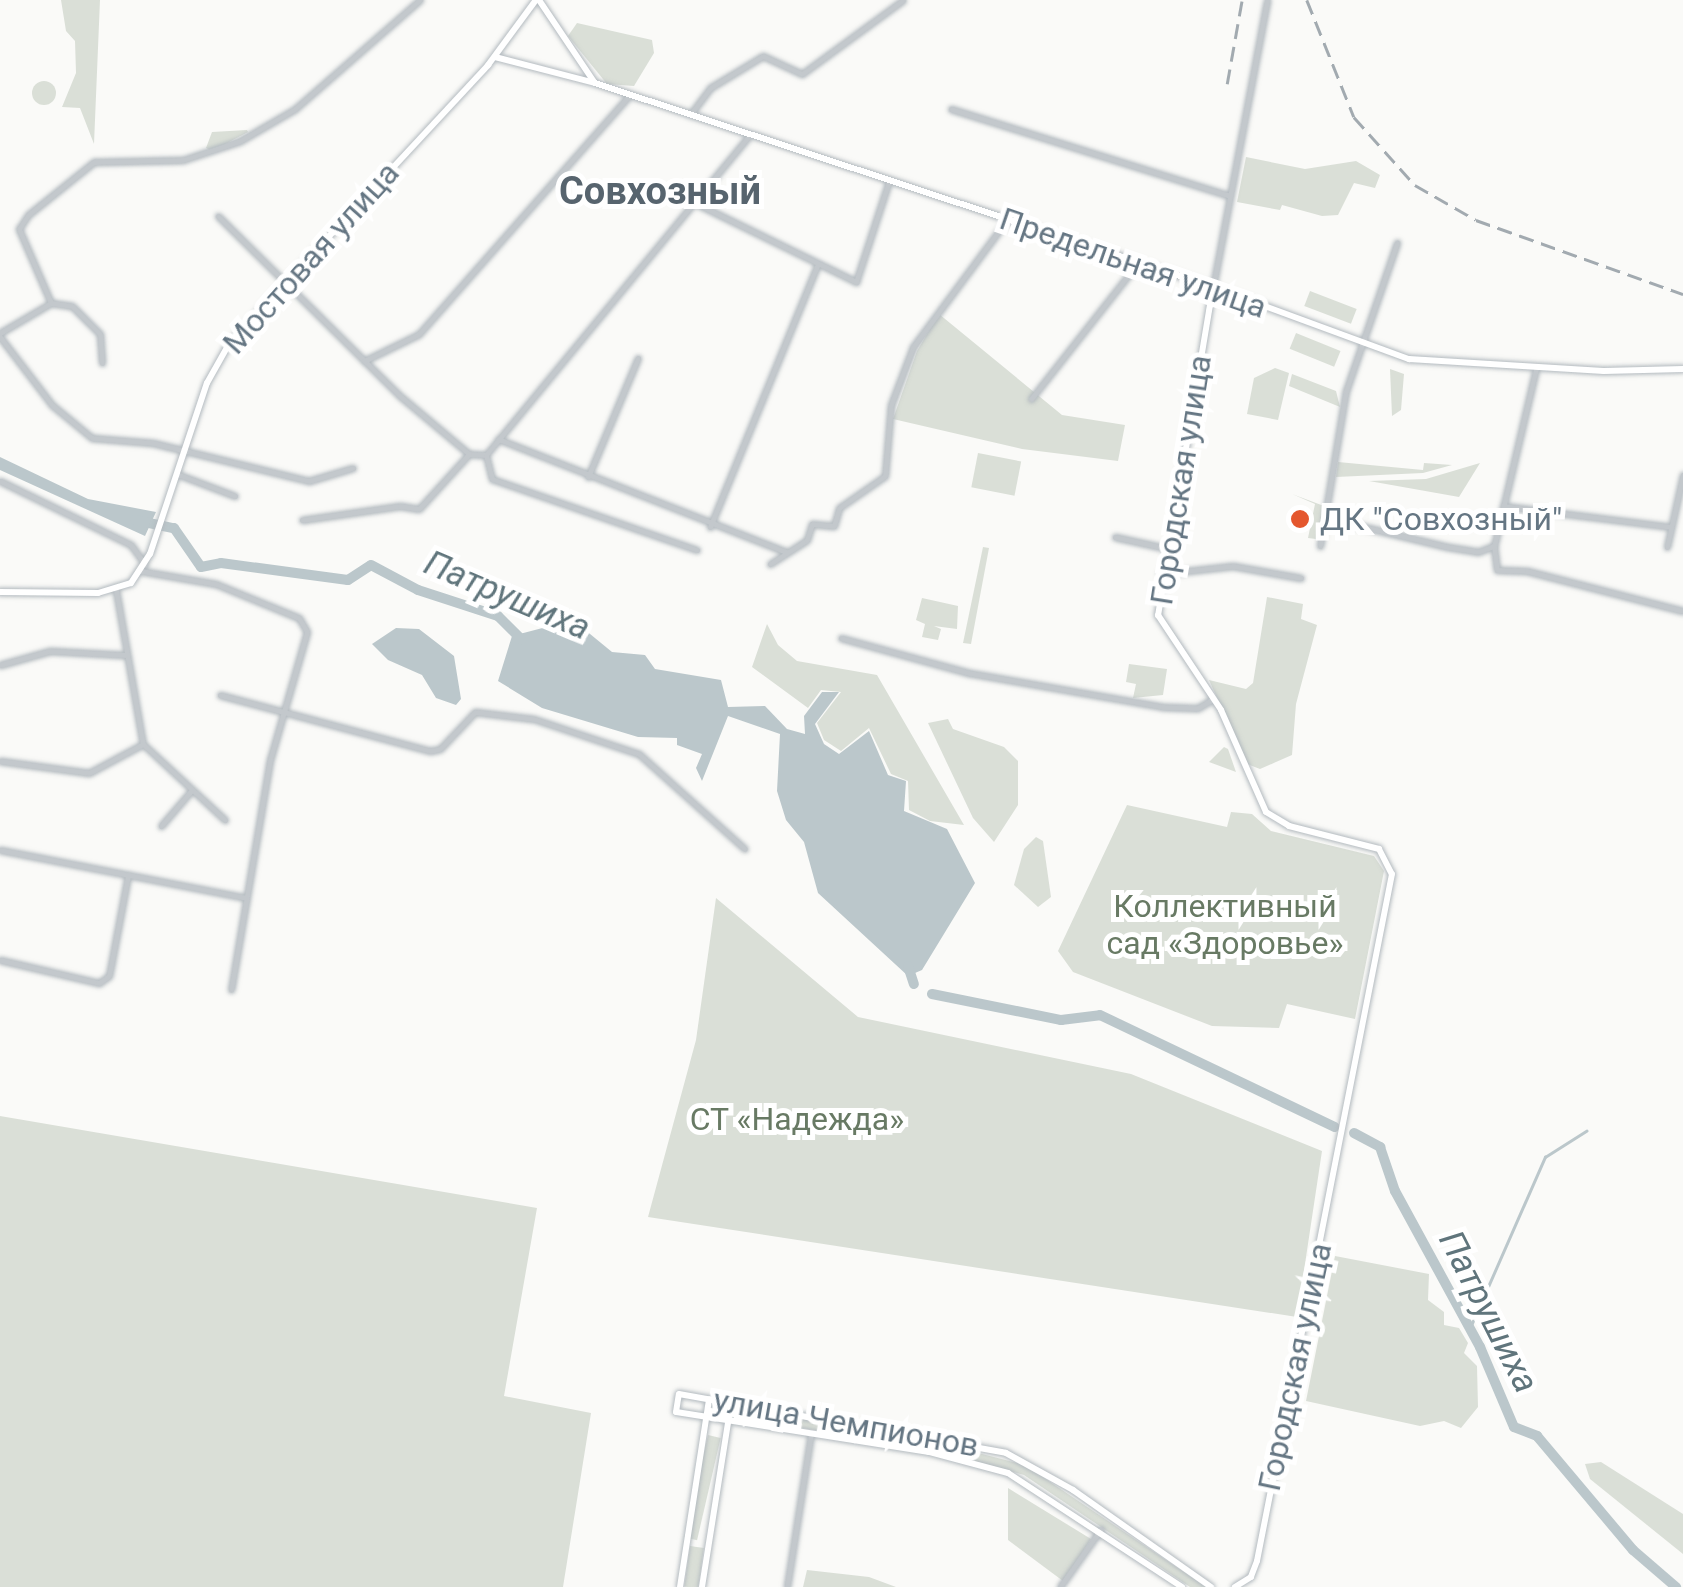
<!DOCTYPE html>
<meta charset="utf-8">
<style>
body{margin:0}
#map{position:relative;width:1683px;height:1587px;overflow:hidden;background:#fafaf8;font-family:Roboto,sans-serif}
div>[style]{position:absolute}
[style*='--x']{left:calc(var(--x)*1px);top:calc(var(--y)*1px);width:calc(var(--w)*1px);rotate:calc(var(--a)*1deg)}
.green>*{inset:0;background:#dadfd7;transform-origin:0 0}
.round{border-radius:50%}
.water>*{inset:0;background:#bbc7cb}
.stream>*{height:2.5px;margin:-1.25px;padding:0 1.25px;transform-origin:1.25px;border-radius:1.25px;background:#bbc7cb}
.river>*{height:10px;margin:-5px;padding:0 5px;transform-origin:5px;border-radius:5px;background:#bbc7cb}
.roads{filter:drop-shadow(0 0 2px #b3babf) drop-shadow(0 0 2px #b3babf)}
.street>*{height:5px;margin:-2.5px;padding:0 2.5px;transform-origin:2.5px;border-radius:2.5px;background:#c3c8cc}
.secondary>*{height:6px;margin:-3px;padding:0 3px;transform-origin:3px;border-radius:3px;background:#fff}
.rail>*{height:2.5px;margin-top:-1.25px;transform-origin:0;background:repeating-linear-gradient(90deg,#a2aab0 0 15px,transparent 0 23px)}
.dots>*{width:28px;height:28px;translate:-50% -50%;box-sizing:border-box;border:5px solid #fff;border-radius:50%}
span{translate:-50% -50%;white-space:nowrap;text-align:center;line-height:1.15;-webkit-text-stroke:10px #fff;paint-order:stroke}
.street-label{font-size:32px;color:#657683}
.poi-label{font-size:32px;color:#657683}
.left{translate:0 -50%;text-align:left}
.park-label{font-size:32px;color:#687a64}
.water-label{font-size:35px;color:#60757c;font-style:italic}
.quarter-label{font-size:38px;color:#57646e;font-weight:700}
</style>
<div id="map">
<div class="green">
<i style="clip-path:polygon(61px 0,100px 0,94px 144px,80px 108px,62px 107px,76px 73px,75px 41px,66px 31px)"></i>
<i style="clip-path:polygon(577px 23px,652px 40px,654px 53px,634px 86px,607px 84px,568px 36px)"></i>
<i class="round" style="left:32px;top:81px;width:24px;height:24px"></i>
<i style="clip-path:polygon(212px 132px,247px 130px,248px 132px,212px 151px,206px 148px)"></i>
<i style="clip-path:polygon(1246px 157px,1305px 169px,1356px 161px,1380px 175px,1375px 188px,1354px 183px,1338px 215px,1322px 216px,1282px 205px,1280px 210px,1237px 202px)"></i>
<i style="left:1310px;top:291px;width:50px;height:16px;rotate:21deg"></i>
<i style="clip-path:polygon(939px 314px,1062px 415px,1125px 425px,1118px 461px,1022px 449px,893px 419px,917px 351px)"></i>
<i style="left:1296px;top:333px;width:48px;height:17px;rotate:22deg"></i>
<i style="clip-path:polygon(1275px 368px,1289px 373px,1278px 420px,1247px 414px,1254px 378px)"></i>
<i style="clip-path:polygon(1390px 369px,1404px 374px,1401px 410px,1392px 416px)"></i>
<i style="clip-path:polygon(1292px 374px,1336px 391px,1340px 407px,1289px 386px)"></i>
<i style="left:978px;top:453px;width:44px;height:35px;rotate:11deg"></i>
<i style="clip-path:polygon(1338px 462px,1423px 470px,1424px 463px,1452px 465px,1423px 473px,1336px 477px)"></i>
<i style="clip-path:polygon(1480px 463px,1459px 497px,1369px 481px,1426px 479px)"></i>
<i style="clip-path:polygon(1292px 494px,1324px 506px,1316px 539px,1308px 538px,1315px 504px)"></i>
<i style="clip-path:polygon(983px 547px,989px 548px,971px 644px,963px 643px)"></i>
<i style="clip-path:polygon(1267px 597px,1303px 604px,1301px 619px,1317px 625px,1296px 704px,1292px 755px,1260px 769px,1247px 764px,1209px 680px,1246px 689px,1253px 683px)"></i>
<i style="clip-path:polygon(922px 598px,958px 606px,957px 629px,934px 626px,941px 629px,938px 640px,922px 637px,925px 624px,916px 620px)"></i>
<i style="clip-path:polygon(767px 624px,778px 645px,797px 661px,877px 675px,964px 825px,930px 821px,909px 810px,908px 781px,891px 774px,869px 728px,841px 751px,824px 740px,817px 723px,841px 692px,821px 690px,808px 708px,752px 667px)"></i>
<i style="clip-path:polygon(1129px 664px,1167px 669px,1163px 695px,1133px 698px,1136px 684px,1126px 682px)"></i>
<i style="clip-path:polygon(948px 719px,953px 729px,1004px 747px,1018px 761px,1018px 805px,994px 842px,973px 818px,928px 723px)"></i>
<i style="clip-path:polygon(1224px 747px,1228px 749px,1236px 772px,1209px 762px)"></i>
<i style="clip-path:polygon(1127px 805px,1227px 827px,1231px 812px,1252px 814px,1271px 831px,1374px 856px,1384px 871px,1355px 1019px,1287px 1004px,1279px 1028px,1212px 1026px,1073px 972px,1058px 951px)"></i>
<i style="clip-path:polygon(1036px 837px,1043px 841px,1051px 897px,1038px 907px,1014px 885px,1024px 849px)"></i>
<i style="clip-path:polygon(716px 898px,858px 1017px,1131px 1074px,1322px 1151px,1297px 1317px,648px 1217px,696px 1040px)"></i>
<i style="clip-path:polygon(0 1116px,537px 1208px,504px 1396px,591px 1413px,563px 1587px,0 1587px)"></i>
<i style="clip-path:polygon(1335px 1256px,1429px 1274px,1428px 1300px,1444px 1312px,1444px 1325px,1459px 1328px,1468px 1343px,1464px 1353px,1477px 1366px,1478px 1407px,1461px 1428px,1444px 1421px,1420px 1426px,1306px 1401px)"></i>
<i style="clip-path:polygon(739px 1408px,923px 1439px,922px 1447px,738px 1418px)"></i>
<i style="left:708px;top:1435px;width:13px;height:105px;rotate:13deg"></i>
<i style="clip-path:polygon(928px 1440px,1025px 1465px,1206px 1587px,1190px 1587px,1024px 1475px,926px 1448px)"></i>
<i style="clip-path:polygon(1601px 1462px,1683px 1514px,1683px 1554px,1590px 1479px,1585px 1464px)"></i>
<i style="clip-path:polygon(1008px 1488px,1091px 1539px,1063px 1581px,1008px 1540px)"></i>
<i style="left:690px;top:1546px;width:14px;height:41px;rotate:8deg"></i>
<i style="clip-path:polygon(807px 1570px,869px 1577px,896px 1587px,803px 1587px)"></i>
</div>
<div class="water">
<i style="clip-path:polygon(0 457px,88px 499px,156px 512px,145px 536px,0 470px)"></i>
<i style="clip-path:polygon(573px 620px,612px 652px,645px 655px,655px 669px,721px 680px,728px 707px,765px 706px,787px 729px,805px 734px,804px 716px,822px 692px,839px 692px,815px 724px,824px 744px,839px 754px,869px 731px,888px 775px,906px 781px,904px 811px,947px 829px,975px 883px,922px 970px,908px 976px,818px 893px,804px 842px,786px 820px,777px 791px,780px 734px,728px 716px,702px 781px,696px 768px,702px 754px,677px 745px,677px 738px,638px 737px,542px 708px,498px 681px,512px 636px)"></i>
<i style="clip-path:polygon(396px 628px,419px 629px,454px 656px,461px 699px,456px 705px,436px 698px,422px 675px,388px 660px,372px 644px)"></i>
</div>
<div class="stream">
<i style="--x:1469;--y:1330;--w:189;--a:-66.3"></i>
<i style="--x:1545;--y:1157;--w:49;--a:-32.4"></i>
</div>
<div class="river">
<i style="--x:135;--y:520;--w:40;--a:12"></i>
<i style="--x:174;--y:528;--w:47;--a:55.3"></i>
<i style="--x:201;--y:567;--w:20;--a:-11"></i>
<i style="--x:221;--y:563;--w:128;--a:7.6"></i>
<i style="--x:348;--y:580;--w:27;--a:-33"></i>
<i style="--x:371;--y:565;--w:53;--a:28"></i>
<i style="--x:418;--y:590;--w:84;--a:18"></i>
<i style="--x:498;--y:616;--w:33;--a:45"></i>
<i style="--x:908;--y:966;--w:19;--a:72"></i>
<i style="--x:932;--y:994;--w:132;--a:11.4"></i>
<i style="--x:1061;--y:1020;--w:39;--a:-7"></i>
<i style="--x:1100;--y:1015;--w:260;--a:25.5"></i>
<i style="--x:1354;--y:1133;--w:30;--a:28"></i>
<i style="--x:1380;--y:1147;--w:46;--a:71.2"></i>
<i style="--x:1395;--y:1191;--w:178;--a:61.4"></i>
<i style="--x:1480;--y:1347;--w:87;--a:67"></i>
<i style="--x:1514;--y:1427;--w:25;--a:21"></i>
<i style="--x:1537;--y:1436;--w:149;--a:49.9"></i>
<i style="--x:1633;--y:1550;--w:57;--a:40.7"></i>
</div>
<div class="roads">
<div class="street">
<i style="--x:951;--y:109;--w:292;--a:17.3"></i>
<i style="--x:690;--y:115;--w:34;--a:-53"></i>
<i style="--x:710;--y:88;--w:62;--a:-31.1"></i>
<i style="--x:763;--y:56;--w:43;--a:24.8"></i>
<i style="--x:802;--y:74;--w:125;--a:-36.2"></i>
<i style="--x:693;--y:202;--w:182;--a:26.1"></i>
<i style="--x:856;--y:282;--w:106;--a:-71.9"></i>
<i style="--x:218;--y:216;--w:256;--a:44.7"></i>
<i style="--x:400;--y:396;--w:90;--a:40"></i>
<i style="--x:469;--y:454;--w:17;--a:3"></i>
<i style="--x:1213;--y:287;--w:292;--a:-79.3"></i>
<i style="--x:51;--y:303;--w:81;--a:-113.4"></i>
<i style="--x:19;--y:229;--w:17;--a:-57"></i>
<i style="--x:28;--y:215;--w:85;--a:-38.8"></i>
<i style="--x:94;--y:162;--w:89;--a:-1.3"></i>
<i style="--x:183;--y:160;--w:60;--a:-18.4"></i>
<i style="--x:240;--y:141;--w:64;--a:-30.2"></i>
<i style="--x:295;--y:109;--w:166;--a:-41.1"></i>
<i style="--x:0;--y:333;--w:59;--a:-30.5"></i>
<i style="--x:51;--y:303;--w:21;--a:8"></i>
<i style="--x:72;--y:306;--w:40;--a:45"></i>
<i style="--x:100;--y:334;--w:29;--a:86"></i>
<i style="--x:0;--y:337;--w:86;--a:52.6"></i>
<i style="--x:52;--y:405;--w:52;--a:39.5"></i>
<i style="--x:92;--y:438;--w:61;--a:4.7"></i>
<i style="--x:153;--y:443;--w:161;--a:13.7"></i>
<i style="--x:309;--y:481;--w:46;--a:-16.5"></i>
<i style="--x:364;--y:361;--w:61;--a:-26.1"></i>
<i style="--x:419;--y:334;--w:319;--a:-48.6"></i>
<i style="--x:1536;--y:369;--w:182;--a:103.3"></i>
<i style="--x:1494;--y:546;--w:24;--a:83"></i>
<i style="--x:1497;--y:570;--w:30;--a:2"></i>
<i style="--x:1527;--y:571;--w:161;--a:14.4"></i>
<i style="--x:1031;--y:399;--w:174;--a:-51.8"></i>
<i style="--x:498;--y:439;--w:310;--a:21.4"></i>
<i style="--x:486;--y:455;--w:415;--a:-50.5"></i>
<i style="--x:486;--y:455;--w:25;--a:76"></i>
<i style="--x:492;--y:479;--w:217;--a:19.1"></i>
<i style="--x:177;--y:474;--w:62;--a:20.8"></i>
<i style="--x:588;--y:477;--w:129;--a:-67.2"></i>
<i style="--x:0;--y:481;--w:146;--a:26"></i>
<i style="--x:131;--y:545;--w:24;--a:54"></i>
<i style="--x:1503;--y:506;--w:169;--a:7.1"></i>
<i style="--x:1327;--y:510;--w:10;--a:66"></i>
<i style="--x:1331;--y:519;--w:120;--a:13.5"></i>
<i style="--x:1448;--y:547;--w:30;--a:9"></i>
<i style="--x:1478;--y:552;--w:17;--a:-21"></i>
<i style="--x:302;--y:520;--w:99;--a:-8.1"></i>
<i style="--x:400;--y:506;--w:19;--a:9"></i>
<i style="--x:419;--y:509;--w:74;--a:-47.7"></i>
<i style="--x:710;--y:527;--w:282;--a:-67.7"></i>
<i style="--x:1115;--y:537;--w:51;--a:12.4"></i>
<i style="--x:1320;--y:546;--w:157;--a:-80.5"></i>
<i style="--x:1346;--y:391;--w:157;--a:-71"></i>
<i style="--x:1667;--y:547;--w:74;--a:-77.5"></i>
<i style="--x:770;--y:564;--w:44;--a:-33"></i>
<i style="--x:807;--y:540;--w:17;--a:-73"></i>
<i style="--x:812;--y:524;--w:22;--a:5"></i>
<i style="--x:834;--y:526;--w:19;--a:-74"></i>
<i style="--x:839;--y:508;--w:56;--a:-34.8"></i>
<i style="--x:885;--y:476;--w:71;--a:-85.2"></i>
<i style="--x:891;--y:405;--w:62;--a:-69.2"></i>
<i style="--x:913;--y:347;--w:158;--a:-53.5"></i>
<i style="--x:141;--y:571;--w:76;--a:9.8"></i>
<i style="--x:216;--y:584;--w:90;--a:22.3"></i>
<i style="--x:299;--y:618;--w:16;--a:60"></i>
<i style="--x:307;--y:632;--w:133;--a:106.1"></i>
<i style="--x:270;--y:760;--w:233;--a:99.6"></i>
<i style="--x:1160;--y:574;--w:73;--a:-6.3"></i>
<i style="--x:1233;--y:566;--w:69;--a:10"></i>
<i style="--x:116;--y:590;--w:156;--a:80.1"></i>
<i style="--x:143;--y:744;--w:112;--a:42.8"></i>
<i style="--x:841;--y:638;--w:133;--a:15.3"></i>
<i style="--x:969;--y:673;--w:197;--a:9.9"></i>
<i style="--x:1163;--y:707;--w:35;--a:2"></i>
<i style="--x:1198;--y:708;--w:17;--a:-31"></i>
<i style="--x:0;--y:665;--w:52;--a:-15.6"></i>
<i style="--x:50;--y:651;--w:75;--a:3.1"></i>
<i style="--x:220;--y:695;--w:217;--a:14.9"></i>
<i style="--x:430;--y:751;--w:10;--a:-11"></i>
<i style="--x:440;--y:749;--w:51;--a:-46.6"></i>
<i style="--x:475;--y:712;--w:59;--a:6.8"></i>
<i style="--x:534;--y:719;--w:111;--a:18.4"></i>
<i style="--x:639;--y:754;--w:142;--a:41.9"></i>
<i style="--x:0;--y:761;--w:90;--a:7.7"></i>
<i style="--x:89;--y:773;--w:61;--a:-28.2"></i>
<i style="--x:161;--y:826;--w:46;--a:-49.4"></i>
<i style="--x:0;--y:850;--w:251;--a:11"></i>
<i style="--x:0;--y:960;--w:102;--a:13.1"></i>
<i style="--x:99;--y:983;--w:12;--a:-35"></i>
<i style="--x:109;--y:976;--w:103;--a:-79.3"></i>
<i style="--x:787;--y:1587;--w:156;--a:-81.1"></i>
<i style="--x:1060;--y:1587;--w:71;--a:-54.7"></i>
</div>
<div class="secondary">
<i style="--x:539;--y:0;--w:99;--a:56.1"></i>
<i style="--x:495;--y:57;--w:103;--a:14.6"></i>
<i style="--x:595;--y:83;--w:651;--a:18.27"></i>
<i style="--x:1213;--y:287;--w:209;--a:20.2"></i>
<i style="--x:1409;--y:359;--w:195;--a:3.5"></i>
<i style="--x:1604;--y:371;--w:79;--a:-1.5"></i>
<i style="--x:1213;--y:287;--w:333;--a:99.5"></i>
<i style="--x:1158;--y:615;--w:114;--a:56.4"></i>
<i style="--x:1221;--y:710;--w:111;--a:66.2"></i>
<i style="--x:1266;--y:812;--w:27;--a:31"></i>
<i style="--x:1289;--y:826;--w:93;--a:14.3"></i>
<i style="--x:1379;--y:849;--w:28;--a:63"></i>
<i style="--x:1392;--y:874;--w:700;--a:101.12"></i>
<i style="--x:1257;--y:1561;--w:17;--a:111"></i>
<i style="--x:1251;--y:1577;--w:19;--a:148"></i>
<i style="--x:0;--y:592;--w:98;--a:0.6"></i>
<i style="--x:98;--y:593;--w:34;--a:-17"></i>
<i style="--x:131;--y:583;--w:35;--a:-57"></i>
<i style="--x:150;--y:554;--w:180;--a:-71.6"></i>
<i style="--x:207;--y:383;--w:45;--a:-60.6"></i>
<i style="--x:229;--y:344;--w:381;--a:-47.1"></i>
<i style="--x:488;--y:65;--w:81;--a:-53.6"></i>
<i style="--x:680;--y:1587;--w:190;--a:-81.2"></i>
<i style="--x:702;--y:1587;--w:186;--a:-81"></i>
<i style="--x:1182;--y:1587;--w:208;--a:-146.8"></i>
<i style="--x:1008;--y:1473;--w:82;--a:-165.1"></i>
<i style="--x:929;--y:1452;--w:256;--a:-171"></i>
<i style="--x:676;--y:1412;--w:18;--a:-81"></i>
<i style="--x:679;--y:1394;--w:332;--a:10.2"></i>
<i style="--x:1006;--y:1453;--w:77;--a:28.9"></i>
<i style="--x:1073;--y:1490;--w:169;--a:35.1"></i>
</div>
</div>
<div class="rail">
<i style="--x:1307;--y:0;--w:126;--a:68.1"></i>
<i style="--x:1354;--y:117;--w:91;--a:48.1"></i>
<i style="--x:1415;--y:185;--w:70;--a:29.8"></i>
<i style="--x:1476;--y:220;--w:220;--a:19.7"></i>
<i style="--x:1227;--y:84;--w:85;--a:-79.9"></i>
</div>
<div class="dots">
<i style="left:1300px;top:519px;background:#e4572e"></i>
</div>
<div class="street-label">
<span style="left:311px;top:258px;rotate:-48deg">Мостовая улица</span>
<span style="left:1133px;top:263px;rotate:19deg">Предельная улица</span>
<span style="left:1181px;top:480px;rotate:-81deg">Городская улица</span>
<span style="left:1295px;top:1367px;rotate:-78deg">Городская улица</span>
<span style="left:846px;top:1423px;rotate:10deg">улица Чемпионов</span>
</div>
<div class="poi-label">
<span class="left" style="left:1320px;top:519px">ДК "Совхозный"</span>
</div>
<div class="park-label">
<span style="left:1225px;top:925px">Коллективный<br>сад «Здоровье»</span>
<span style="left:797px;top:1119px">СТ «Надежда»</span>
</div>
<div class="water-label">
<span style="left:507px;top:596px;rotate:23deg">Патрушиха</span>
<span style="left:1488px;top:1312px;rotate:63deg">Патрушиха</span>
</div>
<div class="quarter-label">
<span style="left:660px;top:192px">Совхозный</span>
</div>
</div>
